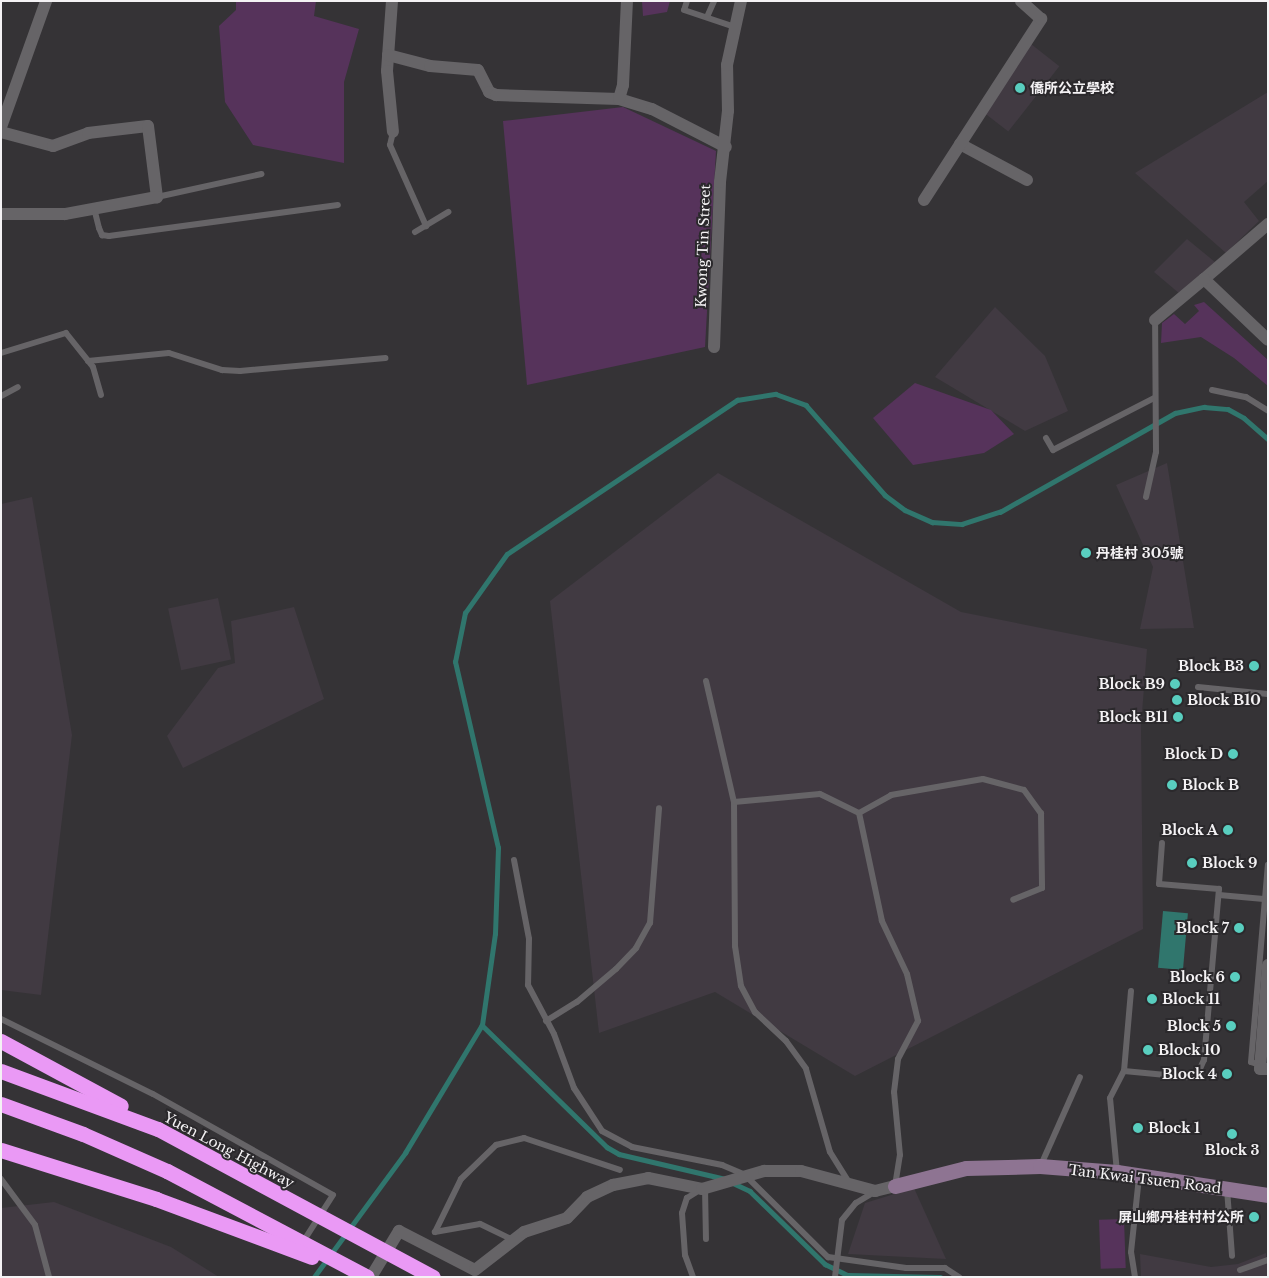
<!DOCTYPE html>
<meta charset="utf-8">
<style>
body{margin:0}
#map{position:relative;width:1269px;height:1278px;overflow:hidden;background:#353336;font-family:"Libre Baskerville","Noto Sans SC",serif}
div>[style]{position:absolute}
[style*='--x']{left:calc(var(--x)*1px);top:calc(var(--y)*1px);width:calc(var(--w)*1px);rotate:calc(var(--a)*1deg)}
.built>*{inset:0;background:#413a42;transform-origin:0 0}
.green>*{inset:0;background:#56335b;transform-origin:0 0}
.water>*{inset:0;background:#30766d;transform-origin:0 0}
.stream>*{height:4.5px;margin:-2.25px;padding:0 2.25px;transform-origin:2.25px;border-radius:2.25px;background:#30766d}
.lane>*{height:6px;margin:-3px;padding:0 3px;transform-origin:3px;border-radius:3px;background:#666467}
.street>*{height:12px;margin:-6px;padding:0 6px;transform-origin:6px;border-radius:6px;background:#666467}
.secondary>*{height:15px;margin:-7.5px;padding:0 7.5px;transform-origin:7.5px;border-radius:7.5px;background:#8e7492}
.highway>*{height:15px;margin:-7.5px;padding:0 7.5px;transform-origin:7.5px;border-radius:7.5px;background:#ea99f5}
.dots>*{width:14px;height:14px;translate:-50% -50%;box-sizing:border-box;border:2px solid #2b292c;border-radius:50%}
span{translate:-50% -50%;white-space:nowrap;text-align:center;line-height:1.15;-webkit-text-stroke:4px #2b292c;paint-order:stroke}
.poi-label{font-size:14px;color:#f4f2f4;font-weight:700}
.left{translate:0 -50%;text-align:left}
.right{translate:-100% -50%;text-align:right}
.street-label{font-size:14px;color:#f4f2f4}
.frame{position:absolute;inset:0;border:2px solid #f4f2f4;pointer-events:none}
</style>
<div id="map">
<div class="built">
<i style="left:1031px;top:44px;width:36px;height:83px;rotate:38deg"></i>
<i style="clip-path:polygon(1268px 92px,1268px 181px,1244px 202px,1259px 221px,1226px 253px,1135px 173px)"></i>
<i style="clip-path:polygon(1187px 239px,1215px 262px,1180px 294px,1154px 272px)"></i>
<i style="clip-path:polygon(995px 307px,1045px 356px,1068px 411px,1025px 431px,935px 377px)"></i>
<i style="clip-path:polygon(1167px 463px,1194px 628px,1140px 629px,1153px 567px,1116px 485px)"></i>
<i style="clip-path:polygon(718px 473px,961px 612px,1147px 649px,1141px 726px,1143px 929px,855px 1076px,715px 992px,599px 1033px,550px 601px)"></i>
<i style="clip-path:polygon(32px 497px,72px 735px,41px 995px,1px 990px,1px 504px)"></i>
<i style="left:218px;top:598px;width:63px;height:51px;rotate:78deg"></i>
<i style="clip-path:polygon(294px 607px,324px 699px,183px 768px,167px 736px,218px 668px,235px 663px,231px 621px)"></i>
<i style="clip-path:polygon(914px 1188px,946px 1259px,848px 1254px,865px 1203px)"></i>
<i style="clip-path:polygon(54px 1202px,171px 1247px,219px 1277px,1px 1277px,1px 1208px)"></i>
<i style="clip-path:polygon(1266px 1253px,1268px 1277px,1141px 1277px,1140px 1254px,1211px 1267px,1238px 1264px)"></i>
</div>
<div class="green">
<i style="clip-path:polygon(236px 1px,316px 1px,314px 16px,359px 29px,344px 82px,344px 163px,253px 145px,225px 102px,219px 26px,236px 10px)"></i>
<i style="clip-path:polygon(642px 1px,670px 1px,667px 12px,643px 16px)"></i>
<i style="clip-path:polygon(623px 107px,716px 151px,705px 347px,527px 385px,503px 121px)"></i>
<i style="clip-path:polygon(1204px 302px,1268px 360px,1268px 386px,1234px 358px,1201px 337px,1161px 343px,1162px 323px,1174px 314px,1185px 324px,1199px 311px,1194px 305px)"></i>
<i style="clip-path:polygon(915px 383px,991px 410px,1014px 434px,984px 453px,913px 465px,873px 418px)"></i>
<i style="left:1124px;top:1219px;width:49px;height:25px;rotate:88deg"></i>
</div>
<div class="water">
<i style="left:1163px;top:911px;width:25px;height:57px;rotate:5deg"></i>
</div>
<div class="stream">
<i style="--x:482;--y:1025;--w:175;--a:44.3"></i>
<i style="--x:607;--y:1147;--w:14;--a:30"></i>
<i style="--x:619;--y:1154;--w:110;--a:13.2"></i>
<i style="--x:733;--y:1183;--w:19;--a:25"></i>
<i style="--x:750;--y:1191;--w:105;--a:44.2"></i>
<i style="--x:825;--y:1264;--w:25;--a:26"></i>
<i style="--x:848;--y:1275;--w:92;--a:1.2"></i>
<i style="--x:314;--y:1277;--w:154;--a:-53.7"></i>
<i style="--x:405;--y:1153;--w:149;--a:-59"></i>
<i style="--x:482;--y:1025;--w:92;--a:-81.9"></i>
<i style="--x:495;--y:934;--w:86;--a:-88"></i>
<i style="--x:498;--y:848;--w:191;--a:-103"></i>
<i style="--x:455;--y:662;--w:50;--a:-78.5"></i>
<i style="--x:465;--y:613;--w:72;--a:-54.6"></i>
<i style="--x:507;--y:554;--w:277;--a:-33.8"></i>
<i style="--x:737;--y:400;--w:39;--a:-9"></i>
<i style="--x:776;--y:394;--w:32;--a:20"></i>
<i style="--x:806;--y:405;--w:120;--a:48.7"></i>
<i style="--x:885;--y:495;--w:25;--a:37"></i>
<i style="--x:905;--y:510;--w:30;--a:24"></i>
<i style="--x:932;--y:522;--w:30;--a:4"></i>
<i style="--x:962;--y:524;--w:40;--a:-18"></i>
<i style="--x:1000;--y:512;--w:201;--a:-29.5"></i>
<i style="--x:1175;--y:413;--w:30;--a:-12"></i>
<i style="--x:1204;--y:407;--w:24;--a:5"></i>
<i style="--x:1228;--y:409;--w:18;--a:29"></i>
<i style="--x:1244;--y:418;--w:32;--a:41"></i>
</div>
<div class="lane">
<i style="--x:687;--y:1;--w:9;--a:108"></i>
<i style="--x:684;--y:10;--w:54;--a:18.4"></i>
<i style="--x:707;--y:17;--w:17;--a:-66"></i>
<i style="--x:393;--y:132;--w:13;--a:103"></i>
<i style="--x:390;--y:145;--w:89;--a:66"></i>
<i style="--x:157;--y:197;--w:107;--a:-12.4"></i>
<i style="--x:94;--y:208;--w:21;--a:76"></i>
<i style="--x:99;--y:228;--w:8;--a:67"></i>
<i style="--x:102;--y:235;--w:7;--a:8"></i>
<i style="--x:109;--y:236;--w:231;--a:-7.7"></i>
<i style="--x:415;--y:232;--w:39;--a:-31"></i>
<i style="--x:1;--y:353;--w:68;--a:-17.1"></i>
<i style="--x:66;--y:333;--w:43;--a:51.5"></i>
<i style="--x:93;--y:367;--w:29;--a:74"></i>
<i style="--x:88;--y:361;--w:81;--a:-5.6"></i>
<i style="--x:169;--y:353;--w:56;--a:17.8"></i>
<i style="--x:222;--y:370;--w:18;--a:3"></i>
<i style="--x:240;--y:371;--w:146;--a:-5.1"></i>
<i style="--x:1212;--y:390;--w:35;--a:12"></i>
<i style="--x:1246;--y:397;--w:26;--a:32"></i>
<i style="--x:1;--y:396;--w:19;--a:-28"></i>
<i style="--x:1046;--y:438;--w:14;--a:60"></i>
<i style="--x:1053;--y:450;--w:114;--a:-27.2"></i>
<i style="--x:1146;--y:497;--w:46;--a:-77.5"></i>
<i style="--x:1156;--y:452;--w:132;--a:-90.4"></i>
<i style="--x:706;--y:681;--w:124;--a:77"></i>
<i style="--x:734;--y:802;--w:144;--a:89.6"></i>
<i style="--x:735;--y:946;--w:40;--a:81.5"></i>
<i style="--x:741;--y:986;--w:30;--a:62"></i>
<i style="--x:755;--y:1012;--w:42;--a:43.1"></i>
<i style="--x:786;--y:1041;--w:34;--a:54"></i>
<i style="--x:806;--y:1069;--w:86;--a:73.9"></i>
<i style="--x:830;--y:1152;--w:34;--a:58"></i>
<i style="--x:1198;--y:687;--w:70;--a:5.7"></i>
<i style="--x:734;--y:802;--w:86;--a:-5.3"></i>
<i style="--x:820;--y:794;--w:43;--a:26"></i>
<i style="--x:514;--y:860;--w:80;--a:79.2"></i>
<i style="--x:529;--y:939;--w:46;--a:91.2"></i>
<i style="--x:528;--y:985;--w:55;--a:62"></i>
<i style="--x:554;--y:1034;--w:58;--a:69.7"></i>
<i style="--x:574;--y:1088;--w:51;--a:56.9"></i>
<i style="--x:602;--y:1131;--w:34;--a:28"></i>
<i style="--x:632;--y:1147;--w:92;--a:11.3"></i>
<i style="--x:722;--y:1165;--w:25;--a:23"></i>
<i style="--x:745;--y:1175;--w:117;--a:44.7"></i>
<i style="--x:828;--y:1257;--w:79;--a:8"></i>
<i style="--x:906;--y:1268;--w:39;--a:0"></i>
<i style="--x:945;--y:1268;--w:17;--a:33"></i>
<i style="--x:1219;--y:895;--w:45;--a:5.1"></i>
<i style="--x:1131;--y:991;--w:80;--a:95"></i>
<i style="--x:1124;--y:1071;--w:63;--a:5.4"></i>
<i style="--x:1187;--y:1077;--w:13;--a:-27"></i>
<i style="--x:1199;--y:1071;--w:12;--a:-66"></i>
<i style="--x:1204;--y:1060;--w:172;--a:-85"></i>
<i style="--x:1219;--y:889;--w:60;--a:-175.2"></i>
<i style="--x:1159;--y:884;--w:41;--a:-85.8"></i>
<i style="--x:1;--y:1019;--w:169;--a:26.3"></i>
<i style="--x:153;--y:1094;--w:206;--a:29.3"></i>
<i style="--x:333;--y:1195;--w:56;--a:122.6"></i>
<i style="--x:546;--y:1021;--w:36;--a:-32"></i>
<i style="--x:577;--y:1002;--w:51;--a:-40.2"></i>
<i style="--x:616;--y:969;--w:29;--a:-46"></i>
<i style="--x:636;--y:948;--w:29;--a:-61"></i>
<i style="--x:650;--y:923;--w:115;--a:-85.5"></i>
<i style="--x:1260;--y:1065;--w:9;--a:-162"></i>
<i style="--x:1251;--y:1062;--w:198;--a:-85.1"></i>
<i style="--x:1041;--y:1165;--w:96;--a:-66.1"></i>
<i style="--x:1117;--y:1172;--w:74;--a:-95.4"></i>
<i style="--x:1110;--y:1098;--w:30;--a:-63"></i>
<i style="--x:1;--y:1179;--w:57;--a:53.5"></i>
<i style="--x:35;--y:1225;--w:54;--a:74.9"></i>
<i style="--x:895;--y:1186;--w:31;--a:-81"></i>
<i style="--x:900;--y:1155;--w:63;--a:-95.4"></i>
<i style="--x:894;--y:1092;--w:33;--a:-83"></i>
<i style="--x:898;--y:1059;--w:43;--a:-62.2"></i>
<i style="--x:918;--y:1021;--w:48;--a:-103.2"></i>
<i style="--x:907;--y:974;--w:59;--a:-115.3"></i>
<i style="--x:882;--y:921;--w:110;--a:-102"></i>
<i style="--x:859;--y:813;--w:37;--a:-29"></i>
<i style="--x:891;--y:795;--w:93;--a:-9.9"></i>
<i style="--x:983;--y:779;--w:42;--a:15"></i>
<i style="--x:1024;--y:790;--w:29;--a:54"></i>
<i style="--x:1041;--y:813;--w:75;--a:89.2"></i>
<i style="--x:1042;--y:888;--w:31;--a:158"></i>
<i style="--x:705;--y:1188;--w:51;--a:88.9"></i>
<i style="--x:1227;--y:1189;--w:67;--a:85.7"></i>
<i style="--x:513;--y:1240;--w:37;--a:-154"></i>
<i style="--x:480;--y:1224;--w:46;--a:169.9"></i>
<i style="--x:435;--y:1232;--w:59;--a:-63.9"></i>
<i style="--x:461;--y:1179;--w:49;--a:-44.2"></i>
<i style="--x:496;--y:1145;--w:29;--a:-14"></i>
<i style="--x:524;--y:1138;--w:101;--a:18.4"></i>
<i style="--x:1240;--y:1270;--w:30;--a:-20"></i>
<i style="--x:693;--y:1277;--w:23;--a:-110"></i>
<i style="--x:685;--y:1255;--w:42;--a:-94.1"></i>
<i style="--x:682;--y:1213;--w:16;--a:-72"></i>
<i style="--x:687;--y:1198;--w:15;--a:-32"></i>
<i style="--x:835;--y:1277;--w:57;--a:-83"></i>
<i style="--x:842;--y:1220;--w:22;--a:-51"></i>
<i style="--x:856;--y:1203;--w:21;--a:-31"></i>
<i style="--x:1135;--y:1277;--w:25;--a:-99"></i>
<i style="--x:1131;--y:1252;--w:75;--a:-83.9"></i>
</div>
<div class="street">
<i style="--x:392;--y:1;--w:70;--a:94.1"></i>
<i style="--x:387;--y:71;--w:61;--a:84.4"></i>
<i style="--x:388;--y:55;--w:43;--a:14.7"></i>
<i style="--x:430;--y:66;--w:48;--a:4.8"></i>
<i style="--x:478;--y:70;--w:25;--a:63"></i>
<i style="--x:489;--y:92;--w:8;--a:23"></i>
<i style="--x:496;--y:95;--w:123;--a:1.9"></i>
<i style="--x:619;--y:99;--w:34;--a:17"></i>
<i style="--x:652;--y:109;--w:83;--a:27.2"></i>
<i style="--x:619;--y:99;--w:15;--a:-74"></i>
<i style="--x:623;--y:85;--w:84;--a:-87.3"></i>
<i style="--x:1;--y:127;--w:134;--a:-70.3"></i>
<i style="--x:1;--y:132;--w:54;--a:15.1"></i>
<i style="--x:53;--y:146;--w:37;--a:-20"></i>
<i style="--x:88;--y:133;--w:60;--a:-6.7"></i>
<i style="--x:148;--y:126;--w:72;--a:82.8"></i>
<i style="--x:157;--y:197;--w:94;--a:169.5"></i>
<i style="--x:65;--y:214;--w:64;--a:180"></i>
<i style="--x:960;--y:144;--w:76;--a:28.2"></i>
<i style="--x:924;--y:200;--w:216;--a:-57.1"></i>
<i style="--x:1041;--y:19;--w:27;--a:-138"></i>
<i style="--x:1268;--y:224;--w:84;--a:139.3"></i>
<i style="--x:1204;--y:279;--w:88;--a:43.6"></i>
<i style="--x:1155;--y:320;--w:64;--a:-39.9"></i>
<i style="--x:714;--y:347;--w:165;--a:-87.9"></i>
<i style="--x:720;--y:182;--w:71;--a:-83.6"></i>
<i style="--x:728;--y:111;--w:46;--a:-91.2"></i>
<i style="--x:727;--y:65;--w:66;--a:-77.7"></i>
<i style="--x:1268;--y:965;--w:104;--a:94.4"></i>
<i style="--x:1260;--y:1069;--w:8;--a:0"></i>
<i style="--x:371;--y:1277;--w:54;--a:-58.7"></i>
<i style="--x:399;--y:1231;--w:85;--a:27.2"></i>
<i style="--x:475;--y:1270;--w:62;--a:-37.8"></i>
<i style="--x:524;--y:1232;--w:45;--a:-18"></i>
<i style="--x:567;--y:1218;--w:29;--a:-46"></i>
<i style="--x:587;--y:1197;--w:29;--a:-25"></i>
<i style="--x:613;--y:1185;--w:36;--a:-11"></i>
<i style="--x:648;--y:1178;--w:55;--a:11.5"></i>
<i style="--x:702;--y:1189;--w:65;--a:-16.2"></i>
<i style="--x:764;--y:1171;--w:37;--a:0"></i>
<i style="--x:801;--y:1171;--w:77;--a:15.1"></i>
<i style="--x:875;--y:1191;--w:21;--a:-14"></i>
</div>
<div class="secondary">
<i style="--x:895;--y:1186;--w:73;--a:-14.2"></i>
<i style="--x:966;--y:1168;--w:74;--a:-1.5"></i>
<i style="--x:1040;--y:1166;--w:77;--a:4.5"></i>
<i style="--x:1117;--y:1172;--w:153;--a:8.7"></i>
</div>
<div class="highway">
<i style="--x:1;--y:1041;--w:136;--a:28.4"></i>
<i style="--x:1;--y:1071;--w:167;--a:20.3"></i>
<i style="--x:158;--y:1129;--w:312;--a:28.3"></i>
<i style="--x:1;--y:1104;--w:87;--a:20.1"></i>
<i style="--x:83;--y:1134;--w:92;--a:23.8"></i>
<i style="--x:167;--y:1171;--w:226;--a:27.9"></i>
<i style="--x:1;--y:1150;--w:163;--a:17.5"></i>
<i style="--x:156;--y:1199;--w:166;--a:20.4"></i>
</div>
<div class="dots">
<i style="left:1020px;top:88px;background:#59cebf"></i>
<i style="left:1086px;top:553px;background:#59cebf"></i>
<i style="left:1254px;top:666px;background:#59cebf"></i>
<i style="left:1175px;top:684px;background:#59cebf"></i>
<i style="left:1177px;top:700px;background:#59cebf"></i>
<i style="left:1178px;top:717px;background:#59cebf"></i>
<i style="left:1233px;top:754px;background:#59cebf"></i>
<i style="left:1172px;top:785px;background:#59cebf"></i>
<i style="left:1228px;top:830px;background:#59cebf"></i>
<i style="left:1192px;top:863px;background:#59cebf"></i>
<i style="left:1239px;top:928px;background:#59cebf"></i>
<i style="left:1235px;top:977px;background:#59cebf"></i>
<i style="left:1152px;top:999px;background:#59cebf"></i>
<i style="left:1231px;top:1026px;background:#59cebf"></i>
<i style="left:1148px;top:1050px;background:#59cebf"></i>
<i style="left:1227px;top:1074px;background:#59cebf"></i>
<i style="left:1138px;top:1128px;background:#59cebf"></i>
<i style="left:1232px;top:1134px;background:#59cebf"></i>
<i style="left:1254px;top:1217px;background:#59cebf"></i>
</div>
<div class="poi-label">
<span class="left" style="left:1030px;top:88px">僑所公立學校</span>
<span class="left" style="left:1096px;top:553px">丹桂村 305號</span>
<span class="right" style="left:1244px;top:666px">Block B3</span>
<span class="right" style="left:1165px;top:684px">Block B9</span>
<span class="left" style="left:1187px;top:700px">Block B10</span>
<span class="right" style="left:1168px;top:717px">Block B11</span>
<span class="right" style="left:1223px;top:754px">Block D</span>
<span class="left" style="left:1182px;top:785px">Block B</span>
<span class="right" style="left:1218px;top:830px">Block A</span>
<span class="left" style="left:1202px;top:863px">Block 9</span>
<span class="right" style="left:1229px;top:928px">Block 7</span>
<span class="right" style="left:1225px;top:977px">Block 6</span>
<span class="left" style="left:1162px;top:999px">Block 11</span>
<span class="right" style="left:1221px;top:1026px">Block 5</span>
<span class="left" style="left:1158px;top:1050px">Block 10</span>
<span class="right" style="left:1217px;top:1074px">Block 4</span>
<span class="left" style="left:1148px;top:1128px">Block 1</span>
<span style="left:1232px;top:1150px">Block 3</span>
<span class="right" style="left:1244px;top:1217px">屏山鄉丹桂村村公所</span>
</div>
<div class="street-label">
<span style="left:703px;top:246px;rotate:-88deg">Kwong Tin Street</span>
<span style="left:229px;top:1150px;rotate:28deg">Yuen Long Highway</span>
<span style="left:1145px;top:1179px;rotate:7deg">Tan Kwai Tsuen Road</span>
</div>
<div class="frame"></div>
</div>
